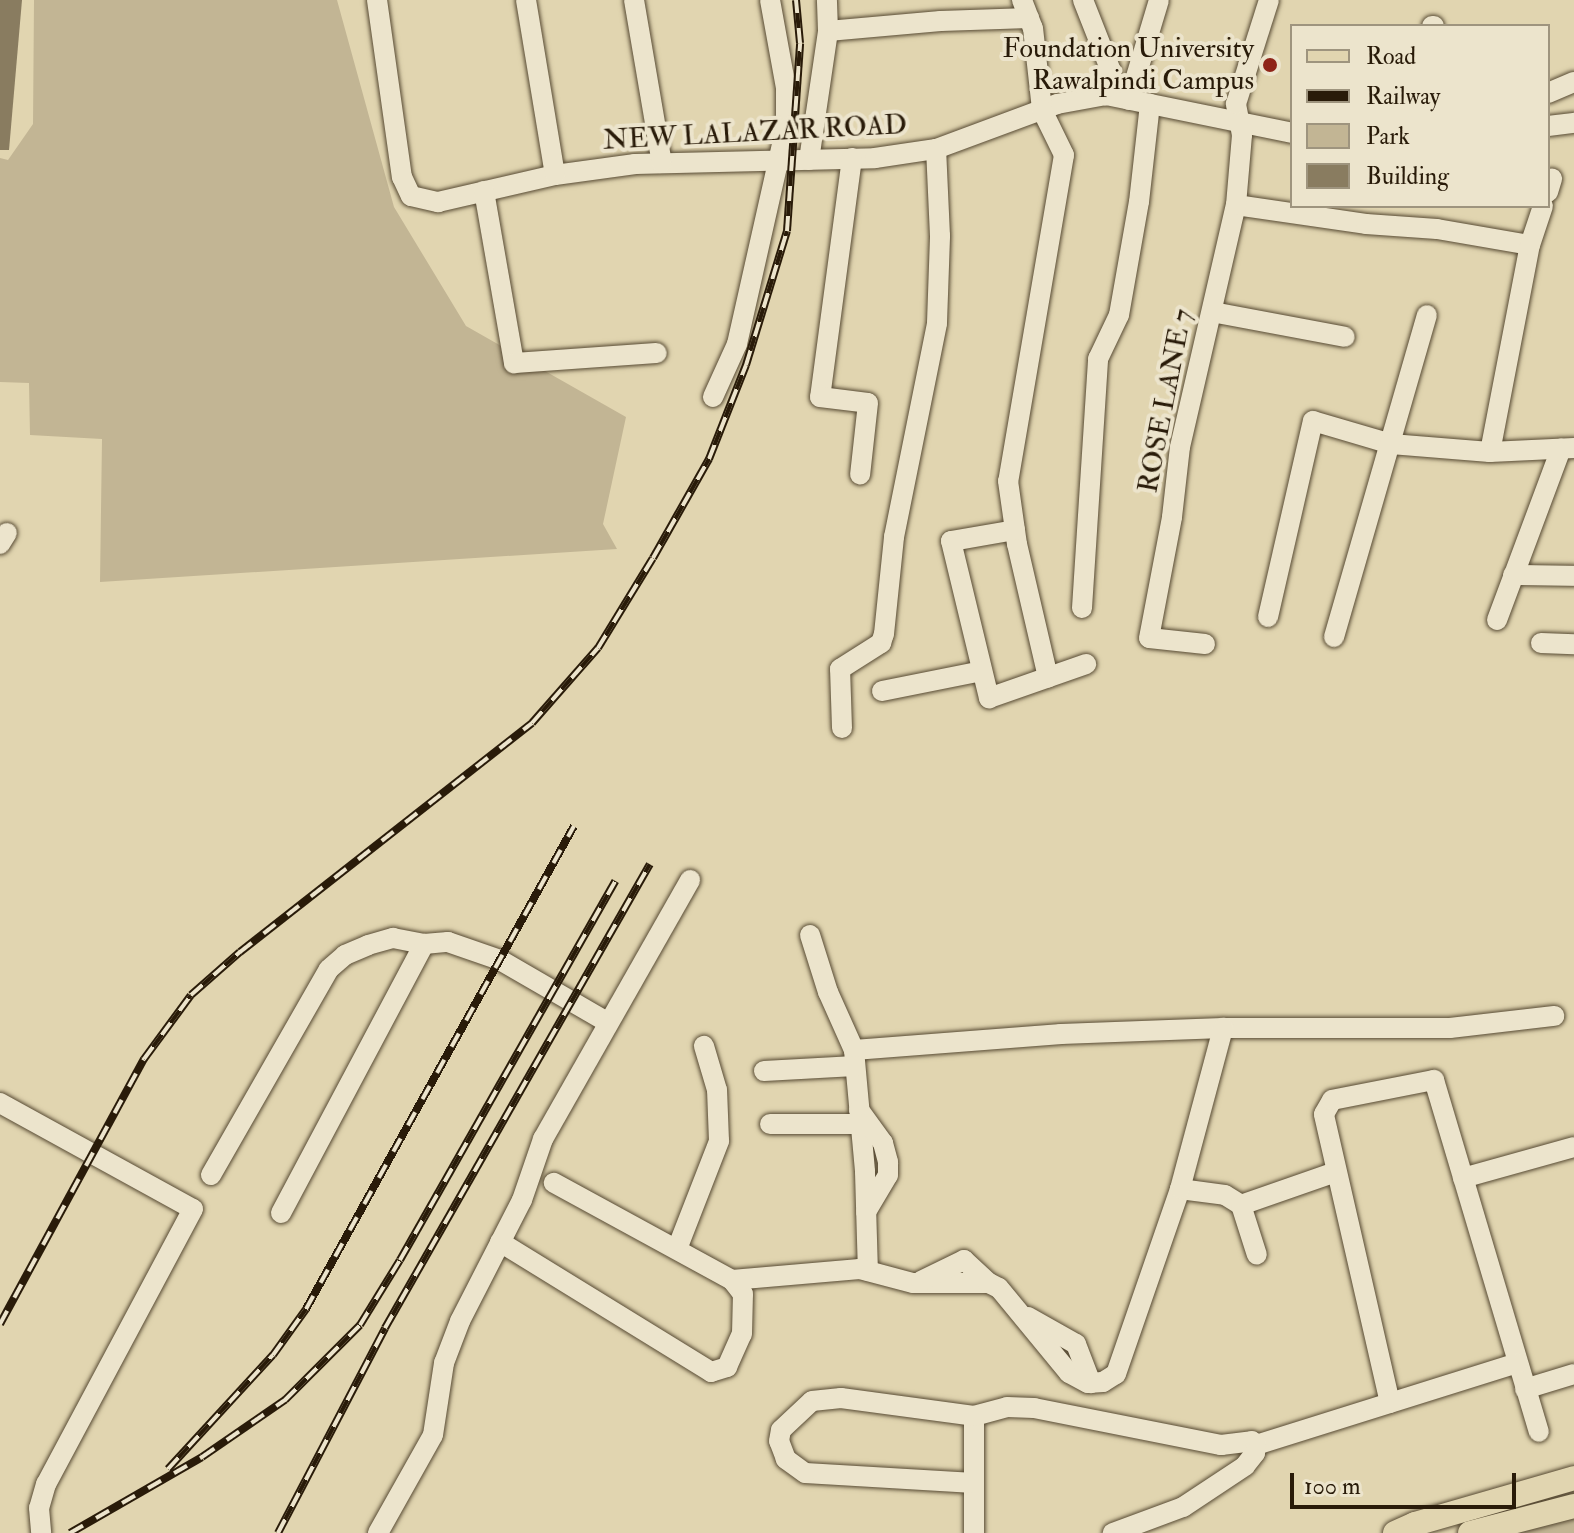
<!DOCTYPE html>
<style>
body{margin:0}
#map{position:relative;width:1574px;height:1533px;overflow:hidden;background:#e1d5b0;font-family:"IM FELL Double Pica",serif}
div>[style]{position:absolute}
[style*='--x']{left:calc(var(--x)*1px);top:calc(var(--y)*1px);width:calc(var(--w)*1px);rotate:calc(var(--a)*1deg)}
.green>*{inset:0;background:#c2b594}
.building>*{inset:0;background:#897c60}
.roads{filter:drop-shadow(0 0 2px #574a33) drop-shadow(0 0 2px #574a33)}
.minor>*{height:20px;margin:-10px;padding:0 10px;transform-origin:10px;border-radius:10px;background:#ece4cc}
.major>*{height:24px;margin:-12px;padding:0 12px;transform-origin:12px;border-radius:12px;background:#e1d5b0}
.rail>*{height:8px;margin-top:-4px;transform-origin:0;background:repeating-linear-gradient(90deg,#ece4cc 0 15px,#291b09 0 30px);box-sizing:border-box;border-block:2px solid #291b09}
.dots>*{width:22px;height:22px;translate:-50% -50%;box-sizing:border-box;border:4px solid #ece4cc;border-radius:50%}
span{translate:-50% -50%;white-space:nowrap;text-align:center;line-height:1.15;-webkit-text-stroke:8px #ece4cc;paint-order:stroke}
.poi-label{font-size:28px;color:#291b09}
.right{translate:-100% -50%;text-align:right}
.street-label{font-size:28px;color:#291b09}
.legend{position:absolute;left:1290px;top:24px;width:260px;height:184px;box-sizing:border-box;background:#ece4cc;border:2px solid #9e947e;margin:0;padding:10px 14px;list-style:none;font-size:24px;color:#291b09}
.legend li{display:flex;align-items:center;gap:16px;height:40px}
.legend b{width:40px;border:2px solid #9e947e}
.scale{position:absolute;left:1290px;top:1473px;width:226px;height:36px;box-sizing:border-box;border:4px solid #291b09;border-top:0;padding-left:10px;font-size:24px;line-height:28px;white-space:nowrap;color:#291b09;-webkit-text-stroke:6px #ece4cc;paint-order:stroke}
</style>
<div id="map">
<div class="green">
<i style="clip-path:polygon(34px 0,337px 0,394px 207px,466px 326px,626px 417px,603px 524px,617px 549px,100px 582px,102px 439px,30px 435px,29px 383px,0 382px,0 158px,8px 160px,33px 124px)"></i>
<i style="clip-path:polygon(1574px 1518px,1574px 1533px,1517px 1533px)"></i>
</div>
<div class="building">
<i style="clip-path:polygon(0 0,22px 0,9px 150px,0 150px)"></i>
</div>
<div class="roads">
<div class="minor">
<i style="--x:377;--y:0;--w:179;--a:82"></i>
<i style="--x:402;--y:177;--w:21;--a:65"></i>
<i style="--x:411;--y:196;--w:28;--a:13"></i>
<i style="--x:438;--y:202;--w:120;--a:-13"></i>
<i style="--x:555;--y:175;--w:81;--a:-7.8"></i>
<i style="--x:635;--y:164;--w:240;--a:-1.4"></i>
<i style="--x:875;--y:158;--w:62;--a:-8.4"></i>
<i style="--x:936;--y:149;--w:129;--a:-20.4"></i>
<i style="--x:1057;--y:104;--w:50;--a:-10.4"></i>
<i style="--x:1106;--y:95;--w:190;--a:11.5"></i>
<i style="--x:526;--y:0;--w:177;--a:80.6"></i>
<i style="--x:634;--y:0;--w:165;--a:80.3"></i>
<i style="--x:1022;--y:0;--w:30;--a:69"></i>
<i style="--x:1033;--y:28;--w:82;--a:83.7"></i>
<i style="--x:1083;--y:0;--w:76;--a:68.5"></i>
<i style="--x:1111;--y:71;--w:25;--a:102"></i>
<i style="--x:1432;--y:26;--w:2;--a:0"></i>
<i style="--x:828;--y:31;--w:113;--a:-5.1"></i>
<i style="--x:941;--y:21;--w:88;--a:-2"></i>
<i style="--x:1548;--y:93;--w:28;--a:-23"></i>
<i style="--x:1129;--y:100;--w:104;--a:-73.3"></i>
<i style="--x:1042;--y:110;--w:50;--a:63.9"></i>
<i style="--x:1064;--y:155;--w:331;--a:99.7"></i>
<i style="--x:1008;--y:481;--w:64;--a:81.9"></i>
<i style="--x:1017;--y:544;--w:137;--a:76.9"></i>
<i style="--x:1548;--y:126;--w:26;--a:-7"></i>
<i style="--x:852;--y:158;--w:241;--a:97.6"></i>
<i style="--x:820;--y:397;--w:48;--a:7.1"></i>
<i style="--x:868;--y:403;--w:72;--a:96.3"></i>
<i style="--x:809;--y:160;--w:130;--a:-81.6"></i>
<i style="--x:828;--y:31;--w:31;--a:-92"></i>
<i style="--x:484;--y:191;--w:175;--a:80.1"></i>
<i style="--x:514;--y:363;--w:143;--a:-4"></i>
<i style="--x:1548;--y:192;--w:14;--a:-73"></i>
<i style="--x:1236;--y:205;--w:131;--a:8.3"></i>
<i style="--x:1366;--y:224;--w:71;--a:4"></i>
<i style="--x:1437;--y:229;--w:94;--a:9.8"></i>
<i style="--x:1212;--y:312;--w:135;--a:10.6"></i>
<i style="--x:713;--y:397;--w:58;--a:-65.6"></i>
<i style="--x:737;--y:344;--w:223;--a:-77.3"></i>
<i style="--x:786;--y:126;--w:38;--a:-90"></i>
<i style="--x:786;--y:88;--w:89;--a:-100.3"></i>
<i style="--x:1490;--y:452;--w:211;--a:-79.1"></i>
<i style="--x:1530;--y:245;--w:41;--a:-71.6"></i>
<i style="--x:1015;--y:530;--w:65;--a:170.2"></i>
<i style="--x:951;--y:541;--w:162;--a:76.4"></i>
<i style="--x:989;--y:698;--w:103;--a:-19.3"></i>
<i style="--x:0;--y:544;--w:13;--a:-58"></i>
<i style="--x:1513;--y:575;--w:61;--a:0.9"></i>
<i style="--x:1082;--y:608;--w:250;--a:-86.3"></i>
<i style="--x:1098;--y:359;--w:49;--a:-64.5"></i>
<i style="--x:1119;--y:315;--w:115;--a:-80"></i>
<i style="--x:1139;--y:202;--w:99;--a:-83.6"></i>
<i style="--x:1268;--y:617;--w:201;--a:-77.1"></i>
<i style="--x:1313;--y:421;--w:81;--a:16.4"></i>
<i style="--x:1391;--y:444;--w:99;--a:4.6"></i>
<i style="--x:1490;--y:452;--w:84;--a:-2.7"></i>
<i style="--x:1497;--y:620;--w:183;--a:-69.5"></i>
<i style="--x:1334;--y:637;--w:335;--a:-73.9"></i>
<i style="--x:1541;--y:643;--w:33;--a:2"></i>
<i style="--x:1205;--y:644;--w:56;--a:-173.9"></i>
<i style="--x:1149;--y:638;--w:123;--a:-79.2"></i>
<i style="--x:1172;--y:517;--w:70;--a:-83.5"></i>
<i style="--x:1180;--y:447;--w:248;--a:-77"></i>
<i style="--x:1236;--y:205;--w:70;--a:-85.1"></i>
<i style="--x:1242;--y:135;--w:32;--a:-101"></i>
<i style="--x:1236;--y:104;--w:109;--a:-72.4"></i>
<i style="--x:882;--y:691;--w:102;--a:-11.3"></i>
<i style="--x:842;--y:728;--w:59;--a:-91.9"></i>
<i style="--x:840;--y:669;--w:49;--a:-32.4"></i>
<i style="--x:881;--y:643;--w:9;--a:-72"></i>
<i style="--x:884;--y:634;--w:98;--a:-84.1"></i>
<i style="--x:894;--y:537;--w:218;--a:-78.6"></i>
<i style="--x:937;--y:323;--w:87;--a:-88"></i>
<i style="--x:940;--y:236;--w:87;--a:-92.6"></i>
<i style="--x:810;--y:935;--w:60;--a:72.5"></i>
<i style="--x:828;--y:992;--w:64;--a:65.9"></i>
<i style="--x:854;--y:1050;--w:122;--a:84.8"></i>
<i style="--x:865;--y:1172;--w:99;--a:88.3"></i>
<i style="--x:854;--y:1050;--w:208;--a:-4.4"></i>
<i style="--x:1061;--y:1034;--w:162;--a:-2.1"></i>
<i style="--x:1223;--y:1028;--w:227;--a:0"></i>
<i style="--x:1450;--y:1028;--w:105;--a:-6.6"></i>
<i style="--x:764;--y:1071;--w:91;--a:-3.1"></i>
<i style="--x:0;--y:1103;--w:220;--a:28.8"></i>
<i style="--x:193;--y:1209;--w:312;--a:118.1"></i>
<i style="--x:46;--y:1484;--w:25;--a:106"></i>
<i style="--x:39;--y:1508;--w:25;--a:85"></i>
<i style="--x:859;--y:1110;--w:41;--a:54"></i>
<i style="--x:883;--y:1143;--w:20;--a:75"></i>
<i style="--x:888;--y:1162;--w:13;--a:90"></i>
<i style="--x:888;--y:1175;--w:43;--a:120.7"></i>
<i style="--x:770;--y:1124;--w:91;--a:0"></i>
<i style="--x:211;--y:1175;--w:237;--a:-60.2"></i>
<i style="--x:329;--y:969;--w:21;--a:-41"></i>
<i style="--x:345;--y:955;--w:25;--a:-23"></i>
<i style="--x:368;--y:945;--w:26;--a:-16"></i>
<i style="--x:393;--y:938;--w:32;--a:11"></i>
<i style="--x:1463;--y:1178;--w:115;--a:-15.6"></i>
<i style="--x:1180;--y:1189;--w:45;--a:7.6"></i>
<i style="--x:1225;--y:1195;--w:19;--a:32"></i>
<i style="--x:1241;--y:1205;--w:52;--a:72.3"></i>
<i style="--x:1241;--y:1205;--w:101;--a:-19.2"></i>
<i style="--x:281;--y:1213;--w:305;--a:-62"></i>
<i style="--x:424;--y:944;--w:24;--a:-5"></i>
<i style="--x:448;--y:942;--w:55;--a:19.1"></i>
<i style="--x:500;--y:960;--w:124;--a:30.1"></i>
<i style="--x:500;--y:1242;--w:248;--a:31.6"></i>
<i style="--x:711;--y:1372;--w:17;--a:-17"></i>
<i style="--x:727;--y:1367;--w:36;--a:-66"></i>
<i style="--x:742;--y:1334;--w:40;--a:-88.6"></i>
<i style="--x:743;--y:1294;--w:18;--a:-128"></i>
<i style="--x:732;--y:1280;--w:203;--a:-151.4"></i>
<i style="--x:677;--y:1249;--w:116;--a:-68.7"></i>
<i style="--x:719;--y:1141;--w:51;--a:-92.2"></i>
<i style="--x:717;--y:1090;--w:46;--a:-106.5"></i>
<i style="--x:732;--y:1280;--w:128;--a:-4.9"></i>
<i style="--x:860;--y:1269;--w:55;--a:14.8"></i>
<i style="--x:913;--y:1283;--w:76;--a:0"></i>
<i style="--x:989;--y:1283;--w:11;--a:27"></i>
<i style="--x:999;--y:1288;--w:110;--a:50.5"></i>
<i style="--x:1069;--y:1373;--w:21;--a:28"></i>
<i style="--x:1088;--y:1383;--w:15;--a:-4"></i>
<i style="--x:1103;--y:1382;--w:15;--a:-32"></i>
<i style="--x:1116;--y:1374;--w:196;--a:-70.9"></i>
<i style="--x:1180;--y:1189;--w:167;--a:-75"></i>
<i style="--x:921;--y:1281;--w:48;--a:-26"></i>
<i style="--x:964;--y:1260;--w:34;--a:43"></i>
<i style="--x:1028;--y:1317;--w:55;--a:29.4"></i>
<i style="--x:1076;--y:1344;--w:42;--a:69"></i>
<i style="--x:1525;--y:1389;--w:51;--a:-17"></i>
<i style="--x:1390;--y:1403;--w:296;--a:-102.9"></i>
<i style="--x:1324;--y:1114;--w:16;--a:-60"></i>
<i style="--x:1332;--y:1100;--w:104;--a:-11.1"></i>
<i style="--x:1434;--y:1080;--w:367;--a:73.4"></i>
<i style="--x:974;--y:1416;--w:117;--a:90"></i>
<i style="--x:1256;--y:1445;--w:274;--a:-17.4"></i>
<i style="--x:974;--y:1483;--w:169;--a:-176.6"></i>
<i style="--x:805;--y:1473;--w:24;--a:-144"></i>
<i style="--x:786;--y:1459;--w:19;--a:-111"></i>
<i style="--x:779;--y:1441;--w:11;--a:-80"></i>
<i style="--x:781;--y:1430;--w:42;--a:-43.1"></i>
<i style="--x:812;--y:1401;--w:29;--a:-6"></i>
<i style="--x:841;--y:1398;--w:134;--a:7.7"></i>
<i style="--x:974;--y:1416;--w:34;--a:-15"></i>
<i style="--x:1007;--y:1407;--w:27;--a:2"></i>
<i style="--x:1034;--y:1408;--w:191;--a:11.2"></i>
<i style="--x:1221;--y:1445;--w:31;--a:-7"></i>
<i style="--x:1252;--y:1441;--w:6;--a:45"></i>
<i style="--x:1256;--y:1445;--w:8;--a:97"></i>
<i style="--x:1255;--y:1453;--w:16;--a:128"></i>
<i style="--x:1245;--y:1466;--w:74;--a:146.5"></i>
<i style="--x:1183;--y:1507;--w:75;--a:159.6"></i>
<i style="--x:378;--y:1533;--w:112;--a:-60.7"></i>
<i style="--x:433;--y:1435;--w:73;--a:-81.3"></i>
<i style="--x:444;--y:1363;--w:45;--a:-69.1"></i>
<i style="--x:460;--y:1321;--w:136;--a:-62.9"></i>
<i style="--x:522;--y:1200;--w:65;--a:-71"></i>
<i style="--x:543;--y:1139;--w:298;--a:-60.4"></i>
</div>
<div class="major">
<i style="--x:1395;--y:1533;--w:22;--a:-24"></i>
<i style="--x:1415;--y:1524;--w:166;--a:-16.1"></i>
<i style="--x:1470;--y:1533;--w:107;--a:-14.6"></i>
</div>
</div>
<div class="rail">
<i style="--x:0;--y:1324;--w:302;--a:-61.5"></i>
<i style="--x:144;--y:1059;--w:79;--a:-53.7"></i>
<i style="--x:191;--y:995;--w:65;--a:-41.3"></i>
<i style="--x:240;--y:952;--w:371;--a:-38.1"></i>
<i style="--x:532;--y:723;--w:100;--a:-48.7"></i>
<i style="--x:598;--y:648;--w:105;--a:-58.6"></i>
<i style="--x:653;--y:558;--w:114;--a:-60.5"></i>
<i style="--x:709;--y:459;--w:101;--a:-68.5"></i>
<i style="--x:746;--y:365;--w:140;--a:-73"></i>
<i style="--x:787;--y:231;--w:188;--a:-86"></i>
<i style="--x:800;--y:43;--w:43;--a:-95.3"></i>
<i style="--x:168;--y:1469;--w:155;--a:-47.4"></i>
<i style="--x:273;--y:1355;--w:57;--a:-54.3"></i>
<i style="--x:306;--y:1309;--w:552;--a:-60.98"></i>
<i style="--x:70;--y:1533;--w:152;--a:-29.9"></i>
<i style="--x:202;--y:1457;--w:101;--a:-34.5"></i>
<i style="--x:285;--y:1400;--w:106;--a:-45"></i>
<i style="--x:360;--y:1325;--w:76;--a:-58.4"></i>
<i style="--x:400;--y:1260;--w:436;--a:-60.4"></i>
<i style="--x:278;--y:1533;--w:231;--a:-62.4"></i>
<i style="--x:385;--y:1328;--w:534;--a:-60.27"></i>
</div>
<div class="dots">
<i style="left:1270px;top:65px;background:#8f2418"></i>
</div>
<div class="poi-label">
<span class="right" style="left:1254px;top:65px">Foundation University<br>Rawalpindi Campus</span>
</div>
<div class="street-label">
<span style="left:755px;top:133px;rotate:-3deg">NEW LALAZAR ROAD</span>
<span style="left:1166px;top:401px;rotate:-79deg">ROSE LANE 7</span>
</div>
<ul class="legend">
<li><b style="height:10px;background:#e1d5b0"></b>Road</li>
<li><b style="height:10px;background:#291b09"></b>Railway</li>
<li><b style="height:22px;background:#c2b594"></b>Park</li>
<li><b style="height:22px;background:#897c60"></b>Building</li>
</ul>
<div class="scale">100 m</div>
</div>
